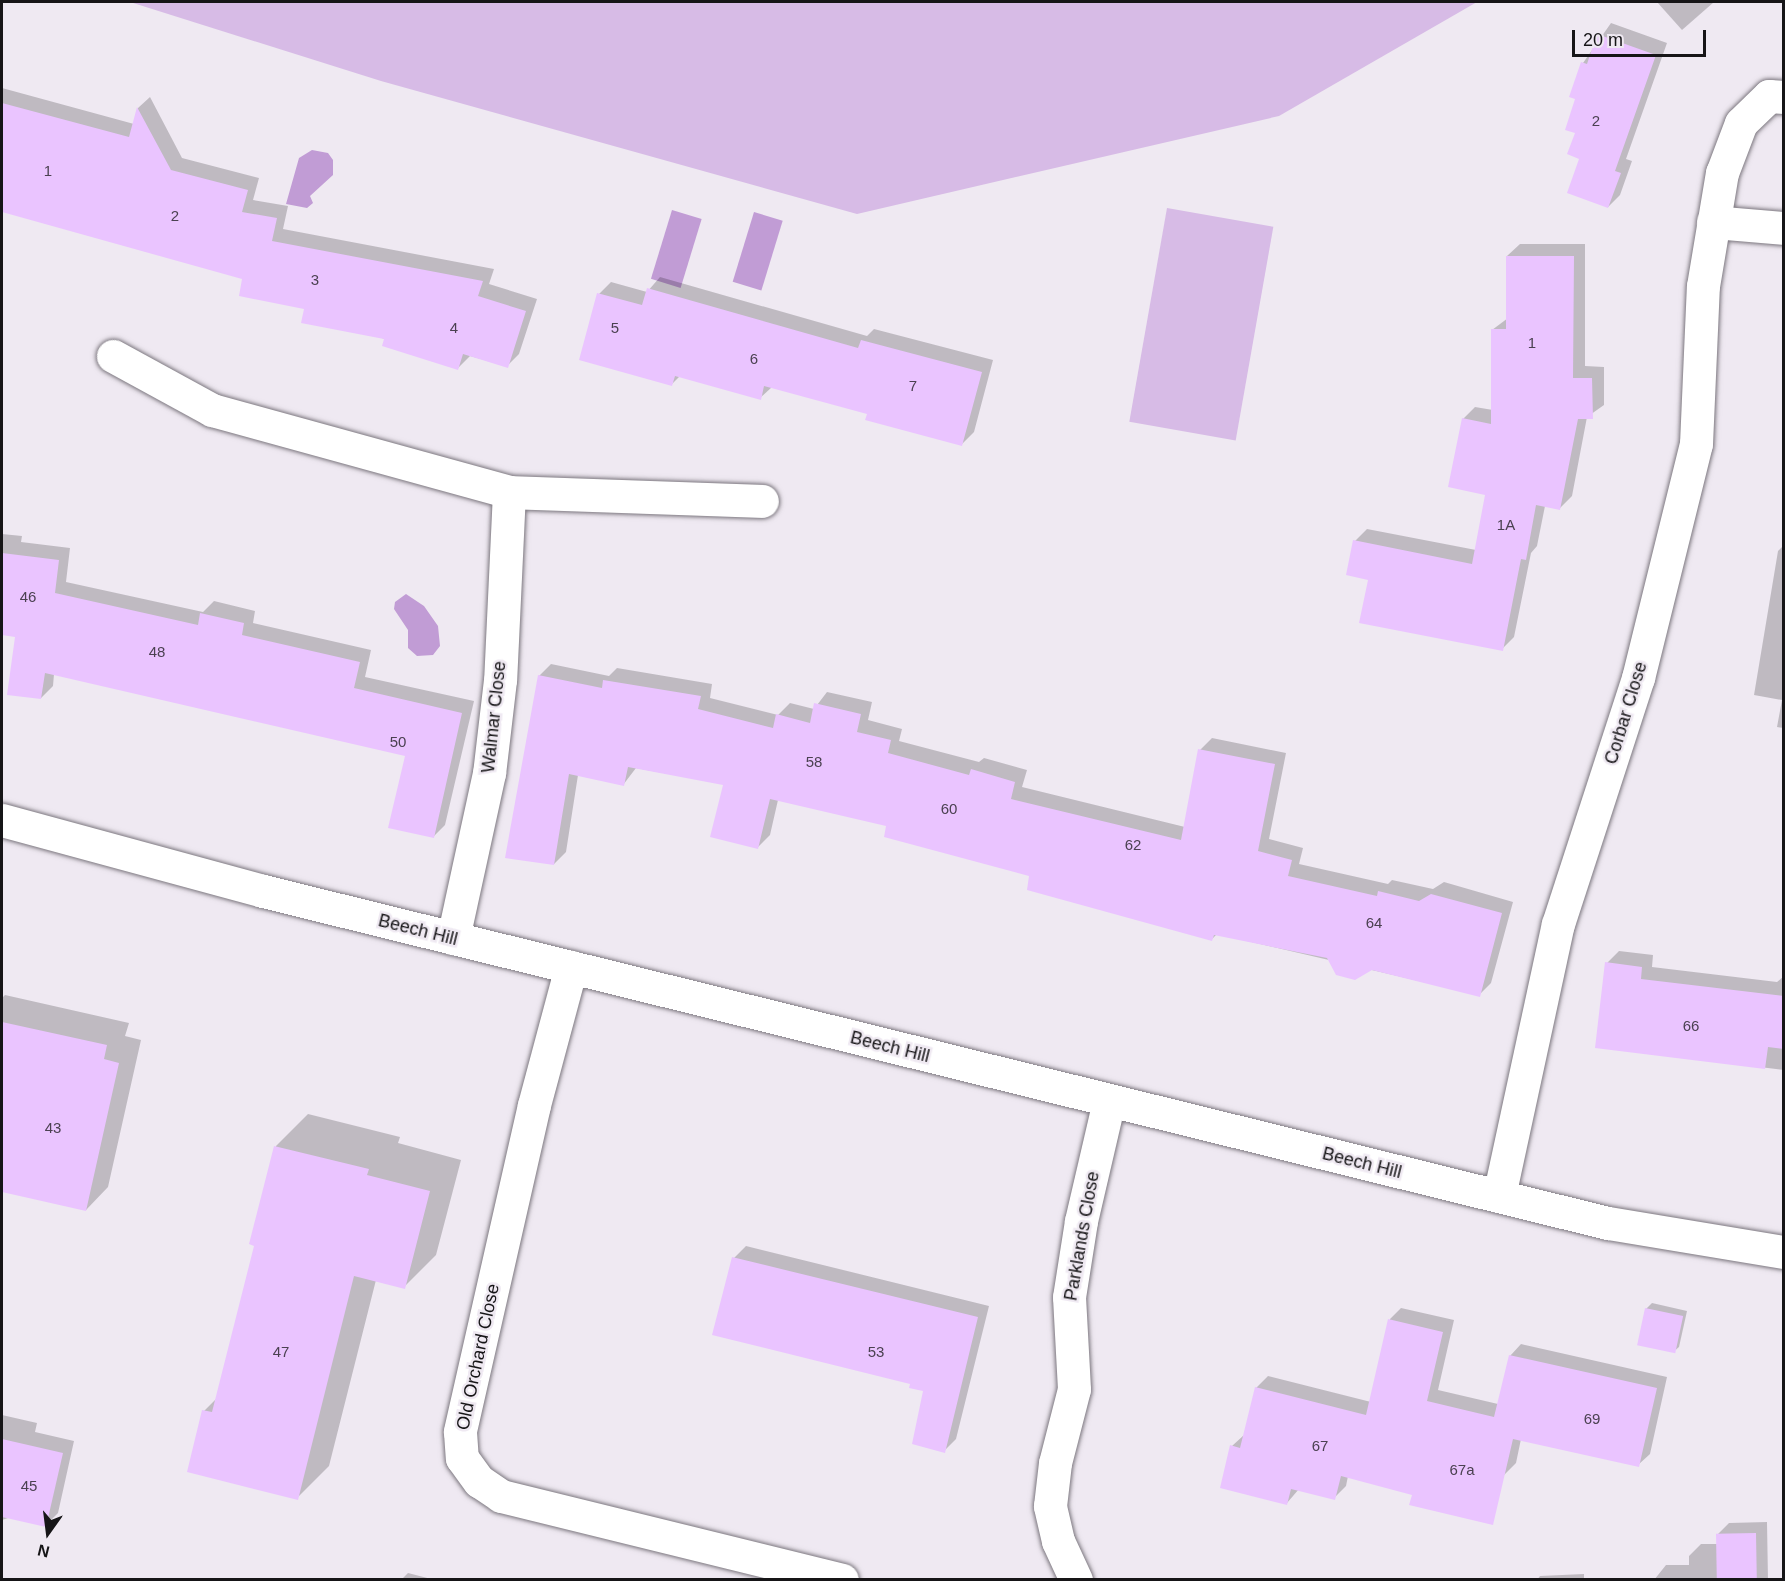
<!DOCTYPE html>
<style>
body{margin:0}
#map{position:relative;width:1785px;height:1581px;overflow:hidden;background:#efe9f2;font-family:Arial,sans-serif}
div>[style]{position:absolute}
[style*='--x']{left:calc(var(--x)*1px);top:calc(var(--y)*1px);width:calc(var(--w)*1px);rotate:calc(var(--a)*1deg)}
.green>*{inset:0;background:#d7bbe6;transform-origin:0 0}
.water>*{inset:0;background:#c19cd5;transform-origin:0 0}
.shadow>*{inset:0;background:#0003}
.building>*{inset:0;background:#eac4ff;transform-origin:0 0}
.roads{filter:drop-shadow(0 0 2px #7c777f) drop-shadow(0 0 2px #7c777f)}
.minor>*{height:33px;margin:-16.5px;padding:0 16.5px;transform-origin:16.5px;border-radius:16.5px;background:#fff}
.tertiary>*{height:33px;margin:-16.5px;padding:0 16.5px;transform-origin:16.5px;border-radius:16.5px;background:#fff}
span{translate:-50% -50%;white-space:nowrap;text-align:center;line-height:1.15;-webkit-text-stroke:5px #efe9f2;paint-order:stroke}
.number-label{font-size:15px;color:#4b4151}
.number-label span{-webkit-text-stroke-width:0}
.street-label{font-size:18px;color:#161517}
.frame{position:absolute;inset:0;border:3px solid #161517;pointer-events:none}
.north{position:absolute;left:18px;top:1503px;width:60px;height:60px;-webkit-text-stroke:4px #efe9f2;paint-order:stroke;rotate:194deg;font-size:16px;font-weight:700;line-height:24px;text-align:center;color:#161517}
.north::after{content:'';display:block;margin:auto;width:21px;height:27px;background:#161517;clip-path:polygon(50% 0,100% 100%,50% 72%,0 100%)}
.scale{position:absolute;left:1572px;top:30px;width:134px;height:27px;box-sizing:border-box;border:3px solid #161517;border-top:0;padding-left:8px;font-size:18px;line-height:21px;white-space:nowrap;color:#161517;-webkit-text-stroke:4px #efe9f2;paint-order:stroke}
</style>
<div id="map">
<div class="green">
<i style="clip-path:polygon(130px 2px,1477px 2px,1279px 116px,857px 214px,381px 81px)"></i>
<i style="left:1167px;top:208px;width:108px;height:217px;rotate:10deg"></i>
</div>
<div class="water">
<i style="clip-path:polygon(312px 150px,328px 153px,333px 160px,333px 175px,310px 196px,313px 203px,307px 208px,286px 204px,299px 158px)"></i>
<i style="left:672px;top:210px;width:31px;height:72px;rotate:17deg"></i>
<i style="left:754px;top:212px;width:30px;height:73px;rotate:17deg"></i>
<i style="clip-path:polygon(406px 594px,424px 606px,438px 626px,440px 646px,433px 655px,417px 656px,408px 648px,408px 630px,394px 609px,395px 602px)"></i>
</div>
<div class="shadow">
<i style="clip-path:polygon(1657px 2px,1714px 2px,1682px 30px)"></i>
<i style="clip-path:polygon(1611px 23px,1667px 43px,1626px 159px,1632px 161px,1620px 195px,1608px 207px,1581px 158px,1577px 132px,1583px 63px)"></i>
<i style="clip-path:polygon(2px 88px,134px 124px,138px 108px,150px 97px,182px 158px,259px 178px,253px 200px,288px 206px,283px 229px,494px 269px,489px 284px,537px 299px,519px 354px,507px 366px,470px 356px,458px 368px,306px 308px,244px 278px,2px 210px)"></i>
<i style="clip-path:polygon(1520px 244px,1585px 244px,1585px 366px,1604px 367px,1604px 405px,1587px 417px,1572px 496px,1560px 508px,1545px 506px,1537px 546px,1531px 553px,1514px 637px,1502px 649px,1370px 579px,1355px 541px,1367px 529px,1476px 550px,1487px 494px,1463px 419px,1475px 407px,1493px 410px,1492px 330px,1508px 318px,1507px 256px)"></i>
<i style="clip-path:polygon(660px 277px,867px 336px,874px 329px,993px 360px,974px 432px,962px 444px,869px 413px,772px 387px,760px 398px,680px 376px,672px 384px,599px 294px,611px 282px,647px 292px)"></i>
<i style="clip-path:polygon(2px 534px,22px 536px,21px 542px,70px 548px,66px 582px,203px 612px,214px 601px,255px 611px,253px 623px,371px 650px,365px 677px,474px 701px,445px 825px,433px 837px,406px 755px,54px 674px,53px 686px,41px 698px,16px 635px,2px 634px)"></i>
<i style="clip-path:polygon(1784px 545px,1784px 728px,1777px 727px,1782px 700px,1754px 695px,1778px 551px)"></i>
<i style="clip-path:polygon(551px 664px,609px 676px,617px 668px,712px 684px,710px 698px,778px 715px,790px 703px,814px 709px,827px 692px,872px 702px,868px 720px,902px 729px,899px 741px,979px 762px,984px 758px,1027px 770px,1022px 787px,1185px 827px,1200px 750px,1212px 738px,1286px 753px,1269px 839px,1303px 848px,1299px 864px,1388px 884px,1392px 880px,1433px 889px,1444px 882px,1513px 902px,1491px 983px,1479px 995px,1217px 934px,1212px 939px,888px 825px,778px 800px,770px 835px,758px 847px,724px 784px,636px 768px,623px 785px,578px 775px,566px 852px,554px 864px,539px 676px)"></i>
<i style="clip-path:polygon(1619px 951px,1653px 955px,1652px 967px,1777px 982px,1784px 976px,1784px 1070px,1597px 1047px,1607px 963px)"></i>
<i style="clip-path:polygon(5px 995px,129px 1023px,125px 1036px,141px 1040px,108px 1187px,86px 1210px,2px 1191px,2px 998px)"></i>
<i style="clip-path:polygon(308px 1114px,400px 1137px,398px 1143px,461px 1160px,436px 1255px,404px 1287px,376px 1280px,329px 1466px,297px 1498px,204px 1411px,218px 1397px,256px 1245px,276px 1146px)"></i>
<i style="clip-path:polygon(746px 1246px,989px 1306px,956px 1439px,944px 1451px,925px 1390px,734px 1258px)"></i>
<i style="clip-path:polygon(1652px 1303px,1687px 1311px,1679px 1347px,1673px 1352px,1646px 1309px)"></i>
<i style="clip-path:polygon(1401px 1308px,1454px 1320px,1438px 1390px,1498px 1404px,1510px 1356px,1521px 1344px,1667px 1377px,1650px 1454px,1638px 1465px,1521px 1439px,1516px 1463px,1504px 1475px,1413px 1494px,1348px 1476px,1346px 1486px,1334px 1498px,1299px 1489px,1287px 1503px,1232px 1446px,1244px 1435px,1256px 1388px,1268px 1376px,1371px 1402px,1390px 1319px)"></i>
<i style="clip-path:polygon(2px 1415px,37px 1423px,35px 1432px,74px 1441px,58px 1513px,46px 1525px,11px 1517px,2px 1520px)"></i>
<i style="clip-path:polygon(1767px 1522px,1768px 1580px,1654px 1580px,1666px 1565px,1689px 1565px,1689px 1556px,1701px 1544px,1718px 1544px,1717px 1535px,1729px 1523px)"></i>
<i style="clip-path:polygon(408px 1573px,435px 1580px,401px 1580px)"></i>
<i style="clip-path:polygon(1584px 1574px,1584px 1580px,1537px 1580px,1540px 1576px)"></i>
</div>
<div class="building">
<i style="clip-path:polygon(1597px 34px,1656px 55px,1615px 171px,1621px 173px,1608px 208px,1567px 193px,1579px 159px,1567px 154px,1575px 133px,1565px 130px,1575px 99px,1569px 97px,1581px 62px,1587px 64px)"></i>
<i style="clip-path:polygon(2px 103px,129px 137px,137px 107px,171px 170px,248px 190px,242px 212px,277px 218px,272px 241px,483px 281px,478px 296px,526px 311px,508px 368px,463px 354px,458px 370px,382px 346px,384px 339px,301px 323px,304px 309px,239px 296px,242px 279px,2px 212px)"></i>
<i style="clip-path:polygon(1506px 256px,1574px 256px,1573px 378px,1592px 378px,1593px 419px,1578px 419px,1560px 510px,1536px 505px,1526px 560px,1521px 559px,1503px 651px,1359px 623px,1368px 580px,1346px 575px,1353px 540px,1472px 564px,1485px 495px,1448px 487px,1462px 418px,1491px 424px,1491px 329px,1506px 329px)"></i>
<i style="clip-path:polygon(647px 288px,858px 348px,861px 340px,982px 372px,962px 446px,865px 420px,867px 414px,764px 386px,761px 400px,675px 376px,672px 386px,579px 360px,597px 293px,642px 305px)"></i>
<i style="clip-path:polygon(2px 553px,59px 560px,55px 593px,198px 625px,200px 613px,244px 623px,242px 635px,360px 662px,354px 688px,462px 713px,434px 838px,388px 828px,405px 756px,45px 673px,41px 699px,7px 695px,15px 637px,2px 635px)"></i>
<i style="clip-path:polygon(538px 675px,602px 688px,603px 680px,701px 696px,698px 709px,773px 728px,776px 714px,810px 723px,814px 703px,861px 714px,857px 732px,891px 740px,888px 753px,969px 775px,971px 769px,1015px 782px,1011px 799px,1181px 840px,1198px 749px,1275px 764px,1258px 851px,1292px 860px,1288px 876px,1377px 896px,1378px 891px,1419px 901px,1431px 894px,1502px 913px,1480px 997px,1372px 970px,1355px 980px,1336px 975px,1327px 958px,1214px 935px,1212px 941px,1027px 890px,1029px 876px,884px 837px,886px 826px,770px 799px,758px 849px,710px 837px,723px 785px,628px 767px,624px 786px,569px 774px,554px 865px,505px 858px)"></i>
<i style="clip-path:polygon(1605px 962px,1642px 967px,1641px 979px,1784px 996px,1784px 1049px,1768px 1047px,1765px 1069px,1595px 1048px)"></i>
<i style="clip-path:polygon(2px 1022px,107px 1045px,104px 1059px,119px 1063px,86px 1211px,2px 1192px)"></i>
<i style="clip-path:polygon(274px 1146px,369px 1169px,367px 1175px,430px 1191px,405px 1289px,354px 1276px,298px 1500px,187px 1472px,202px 1410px,212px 1412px,254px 1246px,249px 1244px)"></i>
<i style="clip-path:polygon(732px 1257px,978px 1317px,945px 1453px,912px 1444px,923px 1391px,909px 1388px,910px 1384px,712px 1335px)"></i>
<i style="left:1645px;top:1308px;width:39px;height:38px;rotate:12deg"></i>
<i style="clip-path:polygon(1388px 1319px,1443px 1332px,1427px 1401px,1494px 1417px,1509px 1355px,1657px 1388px,1639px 1467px,1513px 1439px,1493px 1525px,1409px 1505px,1412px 1495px,1341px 1476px,1335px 1500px,1291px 1489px,1287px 1505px,1220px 1488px,1230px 1445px,1240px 1448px,1255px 1387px,1366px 1415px)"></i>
<i style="clip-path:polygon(2px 1439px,63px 1453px,46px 1527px,2px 1517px)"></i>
<i style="left:1756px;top:1533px;width:47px;height:40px;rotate:89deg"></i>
</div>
<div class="roads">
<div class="minor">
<i style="--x:1713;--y:222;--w:71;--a:4.8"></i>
<i style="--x:113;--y:356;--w:113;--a:28.6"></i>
<i style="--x:212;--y:410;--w:308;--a:15.4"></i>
<i style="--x:509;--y:492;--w:188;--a:92.7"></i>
<i style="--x:500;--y:680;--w:94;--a:96.7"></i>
<i style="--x:489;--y:773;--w:169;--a:102.3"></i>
<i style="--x:509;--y:492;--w:253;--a:2"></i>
<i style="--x:571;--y:967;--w:143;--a:105"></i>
<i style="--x:534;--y:1105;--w:335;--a:102.8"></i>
<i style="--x:460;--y:1432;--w:26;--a:86"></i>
<i style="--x:462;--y:1458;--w:29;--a:54"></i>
<i style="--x:479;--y:1481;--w:27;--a:34"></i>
<i style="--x:501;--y:1496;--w:351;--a:13.8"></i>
<i style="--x:1499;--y:1196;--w:278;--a:-77.8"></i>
<i style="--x:1558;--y:924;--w:259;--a:-72"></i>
<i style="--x:1638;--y:678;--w:241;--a:-76.1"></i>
<i style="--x:1696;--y:444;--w:158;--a:-87.5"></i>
<i style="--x:1703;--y:286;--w:115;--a:-80.5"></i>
<i style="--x:1722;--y:173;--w:53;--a:-69.2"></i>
<i style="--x:1741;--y:123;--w:39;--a:-44"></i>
<i style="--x:1769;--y:96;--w:15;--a:4"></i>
<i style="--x:1076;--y:1580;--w:43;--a:-114.8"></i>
<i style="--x:1058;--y:1541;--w:36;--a:-103"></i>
<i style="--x:1050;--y:1506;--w:43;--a:-83.4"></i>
<i style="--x:1055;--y:1463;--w:76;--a:-75.6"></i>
<i style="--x:1074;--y:1389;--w:92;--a:-93.1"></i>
<i style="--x:1069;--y:1297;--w:77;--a:-81"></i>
<i style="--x:1081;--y:1221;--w:123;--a:-76.9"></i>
</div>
<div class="tertiary">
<i style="--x:2;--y:820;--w:270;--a:15.2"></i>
<i style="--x:263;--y:891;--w:1385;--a:13.87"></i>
<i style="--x:1608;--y:1223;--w:178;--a:9.4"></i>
</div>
</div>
<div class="number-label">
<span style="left:1596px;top:121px">2</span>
<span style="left:48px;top:171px">1</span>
<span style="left:175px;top:216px">2</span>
<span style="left:315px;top:280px">3</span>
<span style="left:454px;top:328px">4</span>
<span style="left:615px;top:328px">5</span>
<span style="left:1532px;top:343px">1</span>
<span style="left:754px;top:359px">6</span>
<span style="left:913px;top:386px">7</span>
<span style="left:1506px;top:525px">1A</span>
<span style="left:28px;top:597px">46</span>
<span style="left:157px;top:652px">48</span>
<span style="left:398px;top:742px">50</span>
<span style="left:814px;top:762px">58</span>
<span style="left:949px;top:809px">60</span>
<span style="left:1133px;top:845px">62</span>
<span style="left:1374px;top:923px">64</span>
<span style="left:1691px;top:1026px">66</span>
<span style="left:53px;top:1128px">43</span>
<span style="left:281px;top:1352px">47</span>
<span style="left:876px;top:1352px">53</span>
<span style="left:1592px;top:1419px">69</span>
<span style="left:1320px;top:1446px">67</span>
<span style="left:1462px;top:1470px">67a</span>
<span style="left:29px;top:1486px">45</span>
</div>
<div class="street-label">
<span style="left:1626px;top:713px;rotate:-73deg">Corbar Close</span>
<span style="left:494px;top:717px;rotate:-84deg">Walmar Close</span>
<span style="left:418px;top:930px;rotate:14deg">Beech Hill</span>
<span style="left:890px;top:1047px;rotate:14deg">Beech Hill</span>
<span style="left:1362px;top:1163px;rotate:14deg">Beech Hill</span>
<span style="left:1082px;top:1236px;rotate:-80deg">Parklands Close</span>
<span style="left:478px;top:1357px;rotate:-78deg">Old Orchard Close</span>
</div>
<div class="frame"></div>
<div class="north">N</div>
<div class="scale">20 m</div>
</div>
